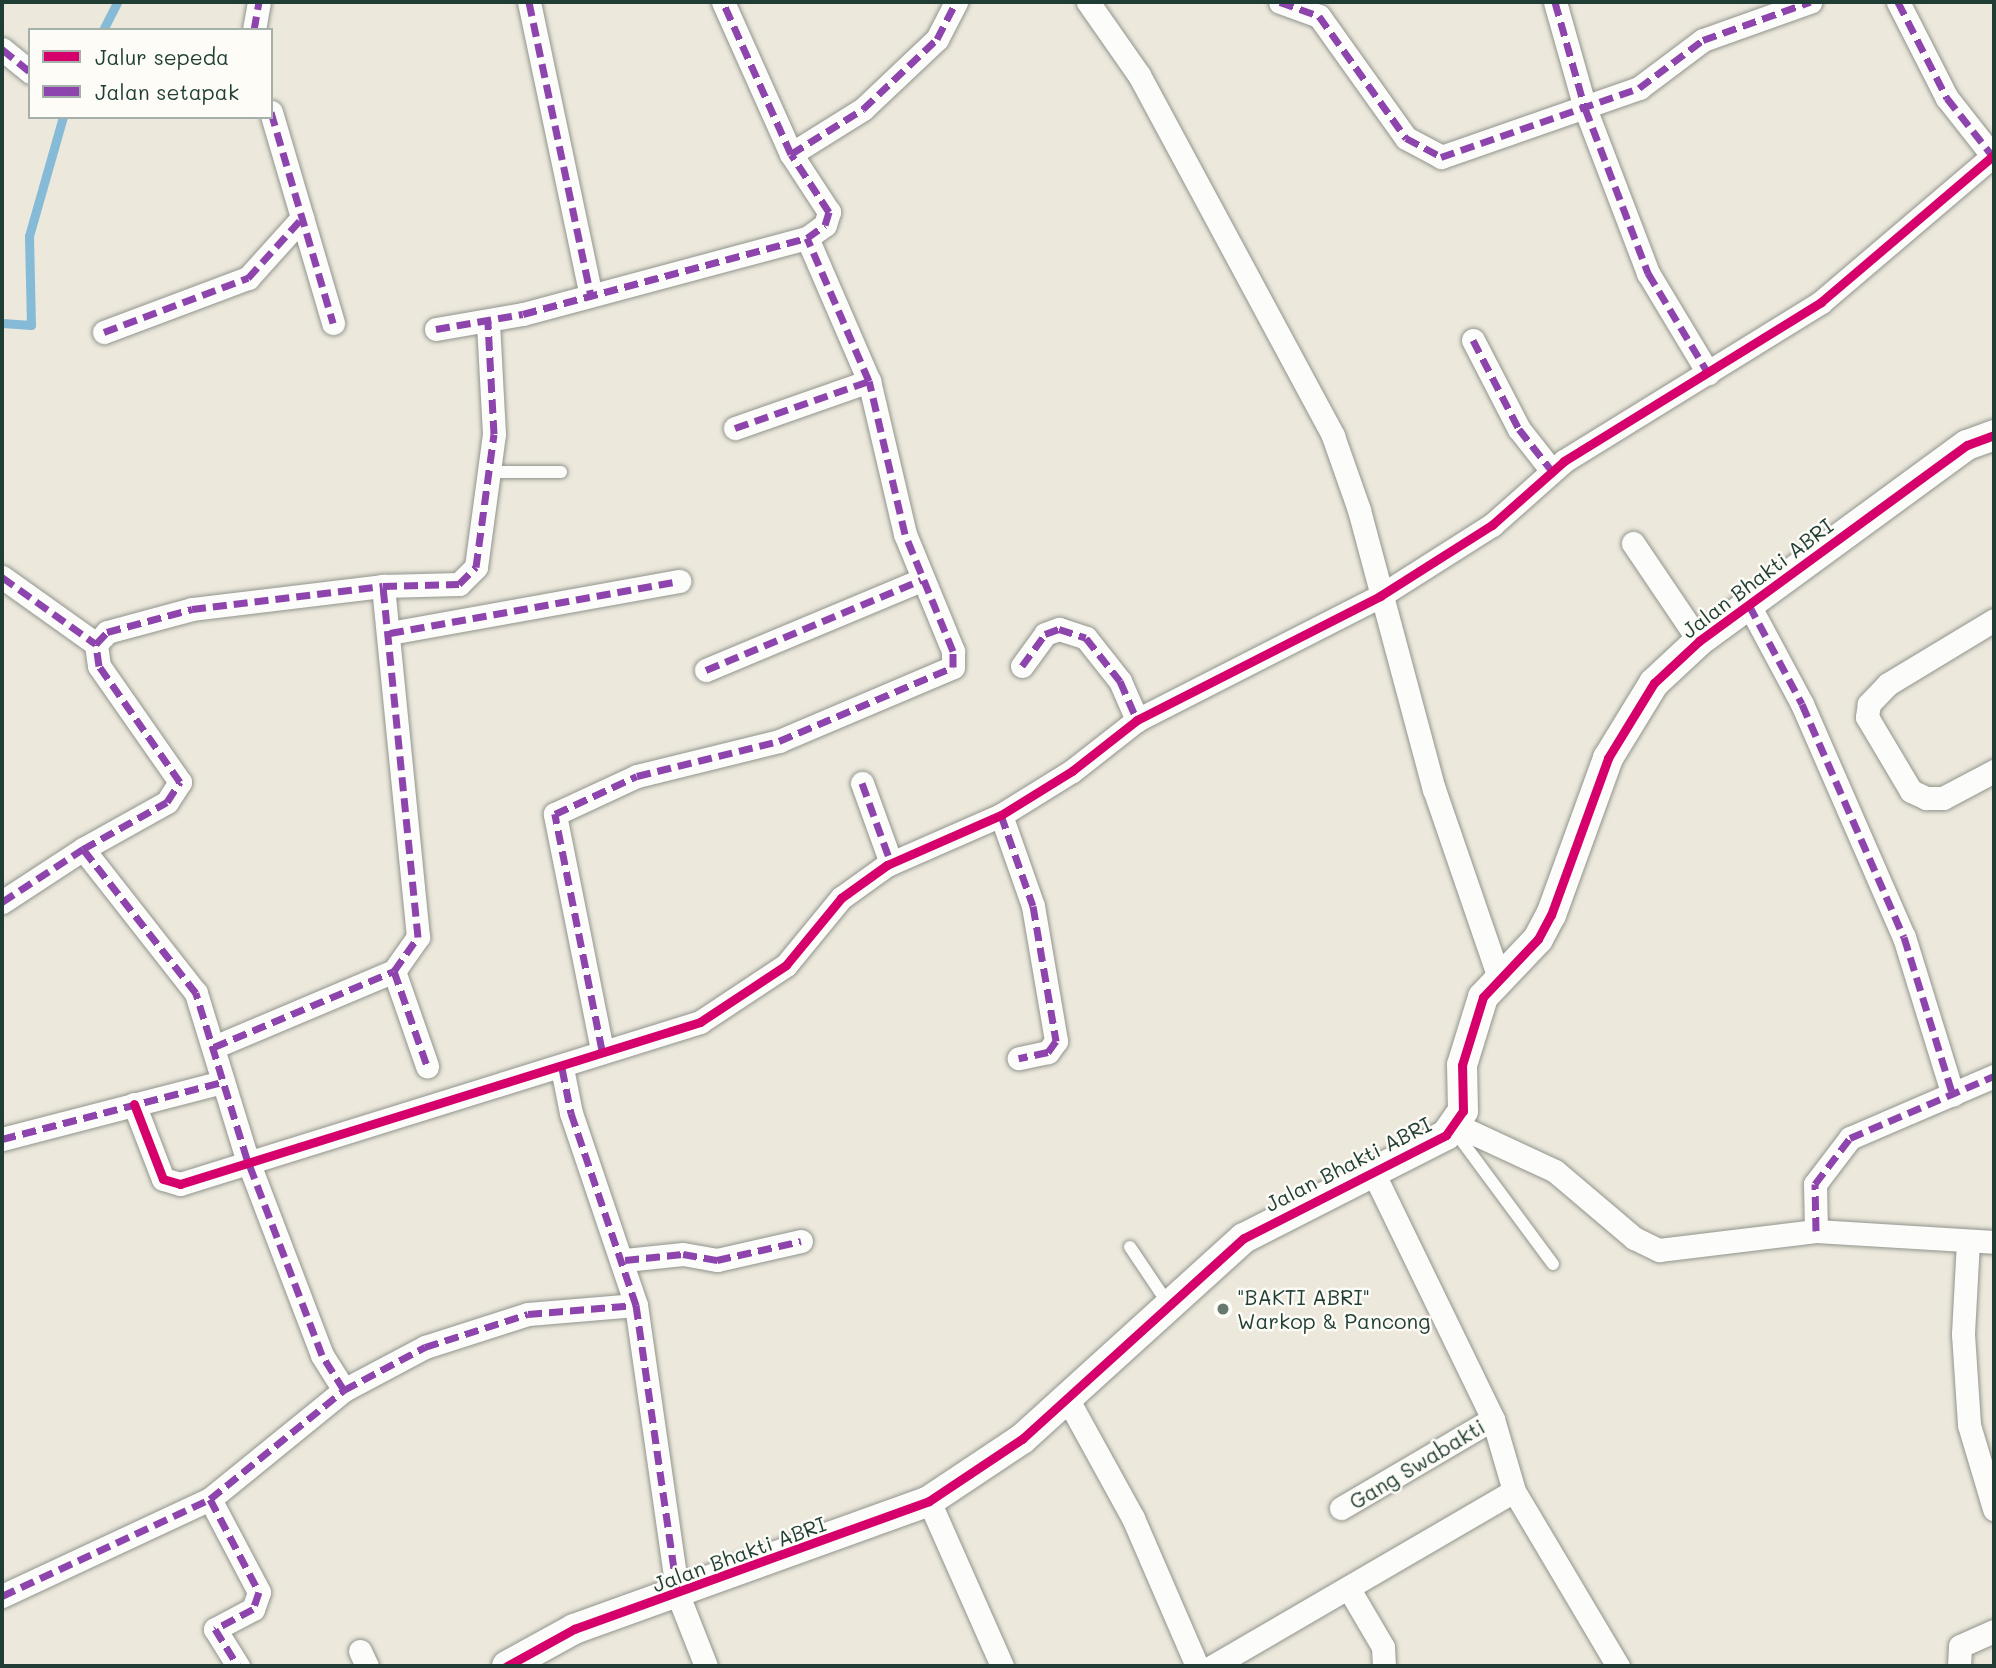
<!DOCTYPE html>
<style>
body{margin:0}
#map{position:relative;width:1996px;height:1668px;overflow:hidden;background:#ece8dc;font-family:Mali,sans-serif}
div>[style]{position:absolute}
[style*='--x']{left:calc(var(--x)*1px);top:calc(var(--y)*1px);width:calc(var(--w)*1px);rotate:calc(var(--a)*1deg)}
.stream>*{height:9px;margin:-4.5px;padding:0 4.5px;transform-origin:4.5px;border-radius:4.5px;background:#85bbd6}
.roads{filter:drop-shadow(0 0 2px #91948c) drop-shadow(0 0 2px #91948c)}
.service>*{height:12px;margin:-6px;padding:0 6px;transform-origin:6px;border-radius:6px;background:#fcfcfa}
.minor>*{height:23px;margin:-11.5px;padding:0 11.5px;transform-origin:11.5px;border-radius:11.5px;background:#fcfcfa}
.tertiary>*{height:30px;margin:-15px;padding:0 15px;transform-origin:15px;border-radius:15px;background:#fcfcfa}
.quiet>*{height:7px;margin-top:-3.5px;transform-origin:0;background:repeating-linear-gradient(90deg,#8e44ad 0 14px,transparent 0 21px)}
.cycleway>*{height:9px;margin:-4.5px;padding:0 4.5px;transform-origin:4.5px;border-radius:4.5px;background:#d6006c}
.dots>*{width:19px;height:19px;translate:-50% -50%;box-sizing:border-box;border:4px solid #fdfcf7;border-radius:50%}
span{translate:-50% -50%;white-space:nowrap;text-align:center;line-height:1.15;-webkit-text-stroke:5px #fdfcf7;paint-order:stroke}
.street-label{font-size:21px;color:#1f3d34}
.poi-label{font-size:21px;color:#1f3d34}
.left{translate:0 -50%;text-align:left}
.frame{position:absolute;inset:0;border:4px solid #1f3d34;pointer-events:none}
.legend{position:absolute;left:28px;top:28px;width:245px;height:91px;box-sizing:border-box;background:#fdfcf7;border:2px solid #a4b0a9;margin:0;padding:9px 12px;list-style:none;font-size:21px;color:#1f3d34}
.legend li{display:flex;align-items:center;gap:14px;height:35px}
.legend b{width:35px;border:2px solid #a4b0a9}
</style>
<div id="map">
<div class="stream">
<i style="--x:103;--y:30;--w:31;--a:-63"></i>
<i style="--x:2;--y:323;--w:29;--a:4"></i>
<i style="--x:31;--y:325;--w:89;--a:-91.3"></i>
<i style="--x:29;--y:236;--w:124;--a:-74.1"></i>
</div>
<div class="roads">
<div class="service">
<i style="--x:491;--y:472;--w:70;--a:0"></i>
<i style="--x:1453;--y:1129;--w:168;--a:53.5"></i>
<i style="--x:1130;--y:1247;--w:70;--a:56.1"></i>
</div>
<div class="minor">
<i style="--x:529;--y:2;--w:299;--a:78.1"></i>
<i style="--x:1088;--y:2;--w:89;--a:55.1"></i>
<i style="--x:1139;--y:75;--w:410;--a:61.7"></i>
<i style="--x:1333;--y:436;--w:78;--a:70.6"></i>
<i style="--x:1359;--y:510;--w:289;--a:75"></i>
<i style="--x:1434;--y:789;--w:197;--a:71"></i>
<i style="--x:1280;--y:2;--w:41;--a:19.7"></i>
<i style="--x:1319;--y:16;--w:150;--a:54.5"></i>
<i style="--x:1406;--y:138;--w:40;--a:28"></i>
<i style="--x:1441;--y:157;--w:210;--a:-19.2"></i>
<i style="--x:1639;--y:88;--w:80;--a:-36.9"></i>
<i style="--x:1703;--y:40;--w:114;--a:-19.6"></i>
<i style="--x:1555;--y:2;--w:110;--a:74.2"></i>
<i style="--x:1585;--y:108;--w:177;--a:69.1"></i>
<i style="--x:1648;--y:273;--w:117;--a:59"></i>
<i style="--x:1898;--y:2;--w:108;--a:63"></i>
<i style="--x:1947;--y:98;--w:71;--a:51.8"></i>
<i style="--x:254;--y:30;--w:28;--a:-80"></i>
<i style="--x:2;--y:49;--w:36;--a:39"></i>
<i style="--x:271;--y:112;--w:220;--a:73.6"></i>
<i style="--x:791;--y:154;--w:85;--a:-32"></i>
<i style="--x:863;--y:109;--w:102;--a:-43.4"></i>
<i style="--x:937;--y:39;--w:42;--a:-62.8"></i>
<i style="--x:436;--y:329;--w:88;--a:-9.8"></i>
<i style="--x:523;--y:314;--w:294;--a:-15"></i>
<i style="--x:807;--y:238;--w:22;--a:-36"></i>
<i style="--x:825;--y:225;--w:14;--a:-73"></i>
<i style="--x:829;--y:212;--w:69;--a:-123.2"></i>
<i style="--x:791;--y:154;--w:167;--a:-114.1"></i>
<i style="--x:104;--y:332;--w:154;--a:-20.6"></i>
<i style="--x:248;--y:278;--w:81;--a:-48"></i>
<i style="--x:1473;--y:340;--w:100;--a:62.7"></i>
<i style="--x:1519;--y:429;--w:53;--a:51.8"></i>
<i style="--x:735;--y:428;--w:142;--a:-19.3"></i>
<i style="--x:1633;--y:543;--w:118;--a:56"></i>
<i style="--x:2;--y:577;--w:115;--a:35.5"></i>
<i style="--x:1749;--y:605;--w:112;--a:61.8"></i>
<i style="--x:1802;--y:704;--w:254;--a:66.4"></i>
<i style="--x:1904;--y:937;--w:165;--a:72.8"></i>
<i style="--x:1994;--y:620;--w:124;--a:148.9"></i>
<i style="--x:1888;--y:684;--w:28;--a:134"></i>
<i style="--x:1869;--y:704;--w:13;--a:99"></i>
<i style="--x:1867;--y:717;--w:86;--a:59.3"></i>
<i style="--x:1911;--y:791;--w:17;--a:25"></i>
<i style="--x:1926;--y:798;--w:17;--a:0"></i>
<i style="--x:1943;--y:798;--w:58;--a:-27.9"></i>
<i style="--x:390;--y:633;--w:294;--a:-10.2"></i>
<i style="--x:1022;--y:666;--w:39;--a:-54"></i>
<i style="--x:1045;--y:634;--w:15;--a:-20"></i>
<i style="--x:1059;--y:629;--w:28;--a:18"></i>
<i style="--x:1086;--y:638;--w:55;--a:51.7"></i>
<i style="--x:1120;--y:681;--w:43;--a:66.4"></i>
<i style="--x:706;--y:670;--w:233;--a:-22.7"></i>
<i style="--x:862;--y:783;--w:85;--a:70.1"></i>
<i style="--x:1001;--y:815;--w:96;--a:70.6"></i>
<i style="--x:1033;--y:906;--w:137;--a:80.3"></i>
<i style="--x:1056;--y:1041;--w:14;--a:126"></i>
<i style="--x:1048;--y:1052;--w:30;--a:168"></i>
<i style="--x:2;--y:902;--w:97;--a:-33.2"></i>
<i style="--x:394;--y:971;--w:101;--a:70.8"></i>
<i style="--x:214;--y:1047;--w:195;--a:-22.9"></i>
<i style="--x:394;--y:971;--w:42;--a:-54.8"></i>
<i style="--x:418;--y:937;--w:353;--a:-95.7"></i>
<i style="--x:383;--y:586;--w:76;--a:-1.5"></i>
<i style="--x:459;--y:584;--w:24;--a:-45"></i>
<i style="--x:476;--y:567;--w:134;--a:-82.3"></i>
<i style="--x:494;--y:434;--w:112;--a:-93.1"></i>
<i style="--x:602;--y:1050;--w:241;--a:-101.3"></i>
<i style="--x:555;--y:814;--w:90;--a:-24.9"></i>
<i style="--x:637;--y:776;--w:146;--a:-13.8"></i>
<i style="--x:779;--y:741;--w:189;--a:-23"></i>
<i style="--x:953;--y:667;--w:16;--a:-90"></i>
<i style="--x:953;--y:651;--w:126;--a:-112.3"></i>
<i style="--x:905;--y:534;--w:157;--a:-103.2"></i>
<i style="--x:869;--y:381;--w:156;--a:-113.4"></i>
<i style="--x:562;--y:1068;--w:46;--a:78.7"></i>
<i style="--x:571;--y:1113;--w:203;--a:71.3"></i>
<i style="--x:636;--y:1305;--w:293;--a:81.8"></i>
<i style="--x:678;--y:1595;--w:76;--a:68.5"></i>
<i style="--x:134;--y:1104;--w:80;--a:68.9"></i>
<i style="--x:163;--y:1179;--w:18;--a:16"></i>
<i style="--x:180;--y:1184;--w:545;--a:-17.3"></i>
<i style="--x:700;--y:1022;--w:103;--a:-33.5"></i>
<i style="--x:786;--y:965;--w:87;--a:-50.6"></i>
<i style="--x:841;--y:898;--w:57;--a:-35.7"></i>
<i style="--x:887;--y:865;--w:124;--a:-23.7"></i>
<i style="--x:1001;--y:815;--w:84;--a:-31.8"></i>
<i style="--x:1072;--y:771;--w:83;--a:-38.1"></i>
<i style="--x:1137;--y:720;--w:273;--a:-27"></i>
<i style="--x:1380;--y:596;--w:133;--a:-32.4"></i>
<i style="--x:1492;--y:525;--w:96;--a:-41.6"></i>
<i style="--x:1564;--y:461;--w:302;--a:-31.7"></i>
<i style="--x:1821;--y:302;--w:227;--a:-40.4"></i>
<i style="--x:1456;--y:1125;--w:109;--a:24.9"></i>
<i style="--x:1555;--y:1171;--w:104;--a:40.3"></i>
<i style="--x:1634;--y:1238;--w:28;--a:26"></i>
<i style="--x:1659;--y:1250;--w:158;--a:-6.9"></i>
<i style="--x:1816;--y:1231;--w:178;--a:3.5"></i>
<i style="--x:2;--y:1139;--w:227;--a:-14.5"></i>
<i style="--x:1374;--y:1174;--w:272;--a:64.1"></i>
<i style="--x:1493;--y:1419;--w:75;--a:73.7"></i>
<i style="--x:1514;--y:1491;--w:204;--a:59.3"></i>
<i style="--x:1816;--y:1231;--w:47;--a:-91.2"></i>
<i style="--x:1815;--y:1184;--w:58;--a:-52.7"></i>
<i style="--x:1850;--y:1138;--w:157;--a:-23.3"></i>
<i style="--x:1968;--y:1241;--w:93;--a:93.1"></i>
<i style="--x:1963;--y:1334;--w:91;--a:86.2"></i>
<i style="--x:1969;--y:1425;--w:88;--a:73.4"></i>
<i style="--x:625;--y:1260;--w:58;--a:-5.9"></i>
<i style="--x:683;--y:1254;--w:35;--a:10"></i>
<i style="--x:717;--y:1260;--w:86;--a:-12.7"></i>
<i style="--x:344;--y:1390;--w:92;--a:-28"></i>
<i style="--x:425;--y:1347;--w:108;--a:-17.8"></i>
<i style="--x:528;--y:1314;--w:108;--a:-4.8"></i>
<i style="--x:1067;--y:1398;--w:137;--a:61.2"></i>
<i style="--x:1133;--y:1518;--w:161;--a:66.6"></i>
<i style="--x:210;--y:1499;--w:105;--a:62.2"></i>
<i style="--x:259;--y:1592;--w:18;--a:109"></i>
<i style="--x:253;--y:1609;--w:43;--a:152.2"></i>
<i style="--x:215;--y:1629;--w:44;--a:58.1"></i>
<i style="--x:929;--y:1501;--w:180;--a:66.1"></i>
<i style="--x:1341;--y:1508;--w:176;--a:-30.4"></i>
<i style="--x:1349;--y:1589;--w:67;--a:59.6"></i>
<i style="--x:1383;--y:1647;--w:19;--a:87"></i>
<i style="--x:2;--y:1596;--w:230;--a:-25"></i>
<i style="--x:210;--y:1499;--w:173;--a:-39.1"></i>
<i style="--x:344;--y:1390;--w:41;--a:-122.2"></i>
<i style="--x:322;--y:1355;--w:210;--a:-110.9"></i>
<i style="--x:247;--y:1159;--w:174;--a:-107.1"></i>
<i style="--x:196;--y:993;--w:183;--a:-128.1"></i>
<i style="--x:83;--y:849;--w:96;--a:-29.2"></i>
<i style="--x:167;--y:802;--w:24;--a:-57"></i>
<i style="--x:180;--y:782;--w:141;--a:-124.9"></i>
<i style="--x:99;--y:666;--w:22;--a:-98"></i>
<i style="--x:96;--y:644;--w:16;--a:-47"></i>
<i style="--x:107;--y:632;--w:88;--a:-15.1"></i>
<i style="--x:192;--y:609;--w:192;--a:-6.9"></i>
<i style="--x:360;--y:1651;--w:17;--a:65"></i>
<i style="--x:1213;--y:1666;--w:348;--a:-30.2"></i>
<i style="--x:1959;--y:1666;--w:20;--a:-87"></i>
<i style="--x:1960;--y:1646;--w:37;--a:-24"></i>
</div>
<div class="tertiary">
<i style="--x:507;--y:1666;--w:77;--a:-28.9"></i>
<i style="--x:574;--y:1629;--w:377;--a:-19.8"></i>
<i style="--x:929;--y:1501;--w:112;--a:-33.7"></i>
<i style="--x:1022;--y:1439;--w:299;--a:-42.2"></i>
<i style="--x:1244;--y:1238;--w:227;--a:-27"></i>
<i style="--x:1446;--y:1135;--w:29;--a:-55"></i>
<i style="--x:1463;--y:1111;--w:46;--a:-91.2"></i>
<i style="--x:1462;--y:1065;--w:71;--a:-72.8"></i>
<i style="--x:1483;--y:997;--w:80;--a:-46.5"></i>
<i style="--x:1538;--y:939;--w:27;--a:-62"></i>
<i style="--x:1551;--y:915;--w:167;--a:-70"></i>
<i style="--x:1608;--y:758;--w:88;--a:-58.5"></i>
<i style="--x:1654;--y:683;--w:62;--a:-43"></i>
<i style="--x:1699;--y:641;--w:332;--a:-36.2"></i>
<i style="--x:1967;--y:445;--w:29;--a:-20"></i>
</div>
</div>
<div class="quiet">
<i style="--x:529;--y:2;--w:299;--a:78.1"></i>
<i style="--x:1280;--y:2;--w:41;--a:19.7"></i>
<i style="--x:1319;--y:16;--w:150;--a:54.5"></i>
<i style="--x:1406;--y:138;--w:40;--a:28"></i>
<i style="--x:1441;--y:157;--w:210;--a:-19.2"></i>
<i style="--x:1639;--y:88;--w:80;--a:-36.9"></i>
<i style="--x:1703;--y:40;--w:114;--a:-19.6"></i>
<i style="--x:1555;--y:2;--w:110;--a:74.2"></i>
<i style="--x:1585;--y:108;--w:177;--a:69.1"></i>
<i style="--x:1648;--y:273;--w:117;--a:59"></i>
<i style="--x:1898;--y:2;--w:108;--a:63"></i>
<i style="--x:1947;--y:98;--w:71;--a:51.8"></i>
<i style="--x:254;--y:30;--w:28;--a:-80"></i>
<i style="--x:2;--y:49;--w:36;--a:39"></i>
<i style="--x:271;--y:112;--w:220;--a:73.6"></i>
<i style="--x:791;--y:154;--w:85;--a:-32"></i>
<i style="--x:863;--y:109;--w:102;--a:-43.4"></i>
<i style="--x:937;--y:39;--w:42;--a:-62.8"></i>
<i style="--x:436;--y:329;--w:88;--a:-9.8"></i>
<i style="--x:523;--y:314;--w:294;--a:-15"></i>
<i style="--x:807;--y:238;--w:22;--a:-36"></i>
<i style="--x:825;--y:225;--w:14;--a:-73"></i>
<i style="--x:829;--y:212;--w:69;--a:-123.2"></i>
<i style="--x:791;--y:154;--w:167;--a:-114.1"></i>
<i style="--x:104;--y:332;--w:154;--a:-20.6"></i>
<i style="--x:248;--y:278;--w:81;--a:-48"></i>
<i style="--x:1473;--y:340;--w:100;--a:62.7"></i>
<i style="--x:1519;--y:429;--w:53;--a:51.8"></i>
<i style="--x:735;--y:428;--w:142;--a:-19.3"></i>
<i style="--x:2;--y:577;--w:115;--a:35.5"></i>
<i style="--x:1749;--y:605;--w:112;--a:61.8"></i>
<i style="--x:1802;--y:704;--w:254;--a:66.4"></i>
<i style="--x:1904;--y:937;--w:165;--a:72.8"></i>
<i style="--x:390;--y:633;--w:294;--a:-10.2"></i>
<i style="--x:1022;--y:666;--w:39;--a:-54"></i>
<i style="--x:1045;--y:634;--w:15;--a:-20"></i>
<i style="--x:1059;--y:629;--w:28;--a:18"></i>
<i style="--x:1086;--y:638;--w:55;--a:51.7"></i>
<i style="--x:1120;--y:681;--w:43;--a:66.4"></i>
<i style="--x:706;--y:670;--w:233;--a:-22.7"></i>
<i style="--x:862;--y:783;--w:85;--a:70.1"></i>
<i style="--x:1001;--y:815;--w:96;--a:70.6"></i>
<i style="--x:1033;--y:906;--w:137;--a:80.3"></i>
<i style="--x:1056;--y:1041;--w:14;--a:126"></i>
<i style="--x:1048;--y:1052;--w:30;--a:168"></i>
<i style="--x:2;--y:902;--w:97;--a:-33.2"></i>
<i style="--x:394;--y:971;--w:101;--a:70.8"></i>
<i style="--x:214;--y:1047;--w:195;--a:-22.9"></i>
<i style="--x:394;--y:971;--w:42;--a:-54.8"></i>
<i style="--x:418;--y:937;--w:353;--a:-95.7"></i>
<i style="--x:383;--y:586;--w:76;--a:-1.5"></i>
<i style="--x:459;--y:584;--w:24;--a:-45"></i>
<i style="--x:476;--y:567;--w:134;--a:-82.3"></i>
<i style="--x:494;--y:434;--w:112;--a:-93.1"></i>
<i style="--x:602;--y:1050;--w:241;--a:-101.3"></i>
<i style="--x:555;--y:814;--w:90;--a:-24.9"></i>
<i style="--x:637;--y:776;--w:146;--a:-13.8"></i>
<i style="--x:779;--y:741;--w:189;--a:-23"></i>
<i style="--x:953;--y:667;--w:16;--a:-90"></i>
<i style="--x:953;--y:651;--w:126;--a:-112.3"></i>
<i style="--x:905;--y:534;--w:157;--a:-103.2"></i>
<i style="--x:869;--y:381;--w:156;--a:-113.4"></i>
<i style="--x:562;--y:1068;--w:46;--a:78.7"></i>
<i style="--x:571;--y:1113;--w:203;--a:71.3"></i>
<i style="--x:636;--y:1305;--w:293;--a:81.8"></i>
<i style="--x:2;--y:1139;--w:227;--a:-14.5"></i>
<i style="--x:1816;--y:1231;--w:47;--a:-91.2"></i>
<i style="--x:1815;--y:1184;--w:58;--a:-52.7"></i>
<i style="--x:1850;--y:1138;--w:157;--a:-23.3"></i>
<i style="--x:625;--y:1260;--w:58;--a:-5.9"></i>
<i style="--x:683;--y:1254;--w:35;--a:10"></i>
<i style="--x:717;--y:1260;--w:86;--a:-12.7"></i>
<i style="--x:344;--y:1390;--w:92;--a:-28"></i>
<i style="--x:425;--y:1347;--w:108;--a:-17.8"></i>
<i style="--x:528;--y:1314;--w:108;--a:-4.8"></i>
<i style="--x:210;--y:1499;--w:105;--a:62.2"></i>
<i style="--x:259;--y:1592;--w:18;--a:109"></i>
<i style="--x:253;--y:1609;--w:43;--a:152.2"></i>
<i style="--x:215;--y:1629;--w:44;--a:58.1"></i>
<i style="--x:2;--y:1596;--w:230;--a:-25"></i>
<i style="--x:210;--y:1499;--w:173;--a:-39.1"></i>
<i style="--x:344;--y:1390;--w:41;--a:-122.2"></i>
<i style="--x:322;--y:1355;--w:210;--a:-110.9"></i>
<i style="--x:247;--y:1159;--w:174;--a:-107.1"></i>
<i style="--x:196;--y:993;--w:183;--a:-128.1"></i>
<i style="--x:83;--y:849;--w:96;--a:-29.2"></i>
<i style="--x:167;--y:802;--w:24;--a:-57"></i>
<i style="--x:180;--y:782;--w:141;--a:-124.9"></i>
<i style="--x:99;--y:666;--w:22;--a:-98"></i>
<i style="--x:96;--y:644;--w:16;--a:-47"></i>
<i style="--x:107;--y:632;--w:88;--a:-15.1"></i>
<i style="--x:192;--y:609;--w:192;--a:-6.9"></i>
</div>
<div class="cycleway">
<i style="--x:134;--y:1104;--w:80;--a:68.9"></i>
<i style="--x:163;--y:1179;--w:18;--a:16"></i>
<i style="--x:180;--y:1184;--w:545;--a:-17.3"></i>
<i style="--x:700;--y:1022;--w:103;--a:-33.5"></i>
<i style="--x:786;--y:965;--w:87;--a:-50.6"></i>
<i style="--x:841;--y:898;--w:57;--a:-35.7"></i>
<i style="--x:887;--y:865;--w:124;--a:-23.7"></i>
<i style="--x:1001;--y:815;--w:84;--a:-31.8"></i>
<i style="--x:1072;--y:771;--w:83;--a:-38.1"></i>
<i style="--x:1137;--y:720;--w:273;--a:-27"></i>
<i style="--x:1380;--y:596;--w:133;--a:-32.4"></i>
<i style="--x:1492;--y:525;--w:96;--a:-41.6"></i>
<i style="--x:1564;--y:461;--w:302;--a:-31.7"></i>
<i style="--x:1821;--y:302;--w:227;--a:-40.4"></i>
<i style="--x:507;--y:1666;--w:77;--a:-28.9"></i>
<i style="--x:574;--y:1629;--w:377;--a:-19.8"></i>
<i style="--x:929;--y:1501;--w:112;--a:-33.7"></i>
<i style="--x:1022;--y:1439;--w:299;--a:-42.2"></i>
<i style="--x:1244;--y:1238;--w:227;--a:-27"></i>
<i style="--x:1446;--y:1135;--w:29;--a:-55"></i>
<i style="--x:1463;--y:1111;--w:46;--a:-91.2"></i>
<i style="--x:1462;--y:1065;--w:71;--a:-72.8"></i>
<i style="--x:1483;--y:997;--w:80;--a:-46.5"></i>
<i style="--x:1538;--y:939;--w:27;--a:-62"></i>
<i style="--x:1551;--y:915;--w:167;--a:-70"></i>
<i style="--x:1608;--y:758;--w:88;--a:-58.5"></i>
<i style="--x:1654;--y:683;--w:62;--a:-43"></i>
<i style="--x:1699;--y:641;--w:332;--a:-36.2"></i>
<i style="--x:1967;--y:445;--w:29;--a:-20"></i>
</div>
<div class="dots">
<i style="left:1223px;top:1309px;background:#67796f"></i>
</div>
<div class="street-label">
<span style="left:1757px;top:578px;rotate:-37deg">Jalan Bhakti ABRI</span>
<span style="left:1348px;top:1164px;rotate:-27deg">Jalan Bhakti ABRI</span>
<span style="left:1417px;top:1464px;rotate:-31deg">Gang Swabakti</span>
<span style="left:739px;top:1554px;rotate:-20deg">Jalan Bhakti ABRI</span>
</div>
<div class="poi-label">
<span class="left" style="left:1237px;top:1309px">"BAKTI ABRI"<br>Warkop &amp; Pancong</span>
</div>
<div class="frame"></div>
<ul class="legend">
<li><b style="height:9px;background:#d6006c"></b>Jalur sepeda</li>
<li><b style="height:9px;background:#8e44ad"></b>Jalan setapak</li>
</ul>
</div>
